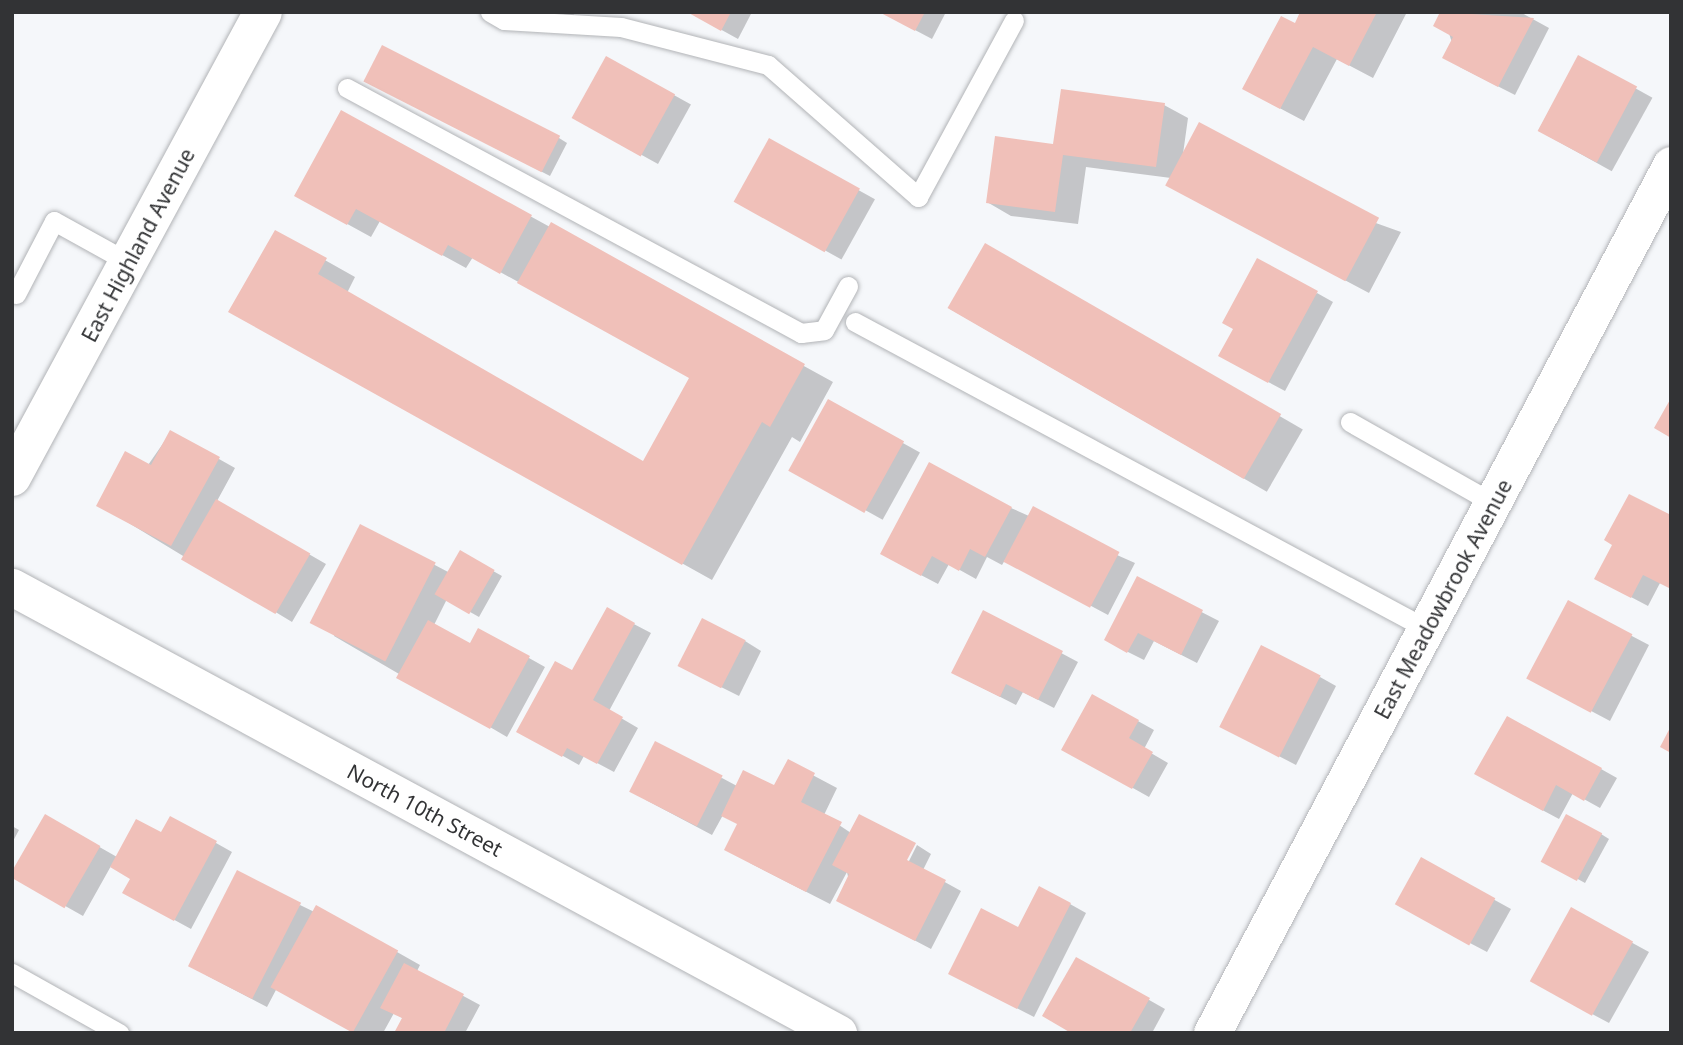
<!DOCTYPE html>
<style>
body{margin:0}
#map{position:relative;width:1683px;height:1045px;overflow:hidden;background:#f5f7fa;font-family:"Noto Sans",sans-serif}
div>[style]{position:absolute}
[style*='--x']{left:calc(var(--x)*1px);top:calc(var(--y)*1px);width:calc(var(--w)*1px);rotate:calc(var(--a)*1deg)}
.shadow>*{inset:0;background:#0003;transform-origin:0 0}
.building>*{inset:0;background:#f0c0b9;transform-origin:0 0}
.roads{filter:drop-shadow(0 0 2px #b2b4b7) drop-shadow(0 0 2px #b2b4b7)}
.lane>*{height:19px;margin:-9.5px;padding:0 9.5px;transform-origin:9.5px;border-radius:9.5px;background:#fff}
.street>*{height:37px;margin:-18.5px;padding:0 18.5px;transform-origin:18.5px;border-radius:18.5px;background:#fff}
.secondary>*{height:38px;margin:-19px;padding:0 19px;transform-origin:19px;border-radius:19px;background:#fff}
span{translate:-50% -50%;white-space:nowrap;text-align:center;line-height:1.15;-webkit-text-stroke:5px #fff;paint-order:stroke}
.street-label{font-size:21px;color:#323335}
.frame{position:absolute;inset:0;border:14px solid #323335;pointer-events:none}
</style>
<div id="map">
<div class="shadow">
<i style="clip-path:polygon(560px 12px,575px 12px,572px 19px)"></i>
<i style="clip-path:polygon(689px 12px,752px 12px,738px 39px)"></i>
<i style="clip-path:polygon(881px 12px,946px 12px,932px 39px)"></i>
<i style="clip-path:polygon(1302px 12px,1407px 12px,1373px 78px,1337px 59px,1304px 121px,1268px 102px)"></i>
<i style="clip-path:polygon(1442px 12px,1520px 12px,1549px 28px,1515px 95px,1460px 67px)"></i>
<i style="left:1579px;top:57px;width:84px;height:84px;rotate:29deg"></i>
<i style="left:607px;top:58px;width:96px;height:68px;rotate:29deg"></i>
<i style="clip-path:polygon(373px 85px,559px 138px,567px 143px,550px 176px)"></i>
<i style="clip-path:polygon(1164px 105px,1188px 118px,1183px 154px,1401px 232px,1369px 293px,1190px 198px,1171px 178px,1086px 167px,1078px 224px,1011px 216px,987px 202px,1055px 146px)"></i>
<i style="clip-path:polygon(342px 113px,833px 382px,800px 442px,792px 437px,712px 580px,260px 328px,275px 232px,355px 277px,347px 293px,644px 463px,692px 378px,473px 257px,466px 268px,380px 221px,371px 237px,320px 209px)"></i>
<i style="left:770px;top:141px;width:120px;height:69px;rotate:29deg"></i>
<i style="left:985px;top:246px;width:367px;height:72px;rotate:30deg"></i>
<i style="clip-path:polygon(1317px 293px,1333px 302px,1285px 391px,1236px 365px)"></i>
<i style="left:829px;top:402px;width:104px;height:77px;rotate:29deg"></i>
<i style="clip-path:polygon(171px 432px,235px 468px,217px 501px,326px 564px,292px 622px,114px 514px)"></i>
<i style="clip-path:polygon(1011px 508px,1135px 563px,1108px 615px,1005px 560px,1002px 565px,987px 557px,976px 579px,949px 564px,938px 584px,898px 563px)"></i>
<i style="clip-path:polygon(361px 526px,450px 573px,461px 553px,502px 576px,479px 617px,447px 599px,434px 625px,471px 646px,479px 630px,545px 667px,507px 737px,334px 636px)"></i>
<i style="clip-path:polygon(1615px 545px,1660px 583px,1648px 606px,1612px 587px)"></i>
<i style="clip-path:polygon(1137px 579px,1219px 621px,1197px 663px,1154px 641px,1144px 660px,1122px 649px)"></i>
<i style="clip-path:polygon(1569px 603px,1649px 645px,1610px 721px,1546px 687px)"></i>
<i style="clip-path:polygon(607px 610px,651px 633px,609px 711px,638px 728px,614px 772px,584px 756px,579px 765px,519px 731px,573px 673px)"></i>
<i style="clip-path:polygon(984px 612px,1078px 662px,1054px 708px,1023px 692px,1016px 705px,969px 681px)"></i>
<i style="clip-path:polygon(745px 641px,761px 651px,739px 696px,697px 675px)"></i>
<i style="clip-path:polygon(1320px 677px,1336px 686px,1296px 765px,1238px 735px)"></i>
<i style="clip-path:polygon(1093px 696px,1154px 730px,1144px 749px,1168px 763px,1149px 797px,1063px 749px)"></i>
<i style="clip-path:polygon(788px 762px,837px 788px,824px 815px,905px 869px,917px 845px,931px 854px,923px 870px,961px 891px,931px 949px,855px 909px,847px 872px,830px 904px,750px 863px,739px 824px,723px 815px,712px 835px,646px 800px,722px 778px,737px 786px,775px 788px)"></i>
<i style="clip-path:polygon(1601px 769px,1617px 778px,1600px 808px,1573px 793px,1559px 819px,1492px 783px)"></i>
<i style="clip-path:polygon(45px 816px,117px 857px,161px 834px,216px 843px,232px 852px,191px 929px,125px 893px,132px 878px,111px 866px,83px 916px,12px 876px)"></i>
<i style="clip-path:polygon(12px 826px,19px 830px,12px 843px)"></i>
<i style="clip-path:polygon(1601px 834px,1609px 839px,1585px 883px,1545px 861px)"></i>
<i style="clip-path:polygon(1422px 860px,1511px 909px,1487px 952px,1413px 913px)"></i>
<i style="clip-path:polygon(1070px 904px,1086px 913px,1034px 1017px,966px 982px,1019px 929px)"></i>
<i style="clip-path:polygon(300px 905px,397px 952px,420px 965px,417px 971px,480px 1005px,465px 1033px,396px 1033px,404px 1019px,394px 1013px,383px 1033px,357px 1033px,277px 988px,267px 1007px,206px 975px)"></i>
<i style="clip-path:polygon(1572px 910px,1649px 952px,1609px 1023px,1549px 991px)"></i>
<i style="clip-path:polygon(1077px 959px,1165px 1009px,1152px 1033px,1074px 1033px)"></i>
</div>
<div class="building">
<i style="clip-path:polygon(687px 12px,731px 12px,721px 31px)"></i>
<i style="clip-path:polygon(879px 12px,925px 12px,915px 31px)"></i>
<i style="clip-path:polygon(1300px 12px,1377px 12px,1349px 66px,1313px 47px,1280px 109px,1242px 89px,1281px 16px,1295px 23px)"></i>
<i style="clip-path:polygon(1440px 12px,1534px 18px,1498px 87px,1442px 58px,1453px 37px,1433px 26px)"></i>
<i style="left:382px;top:45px;width:200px;height:41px;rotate:27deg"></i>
<i style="left:1578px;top:55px;width:67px;height:86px;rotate:28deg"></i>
<i style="left:606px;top:56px;width:79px;height:71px;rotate:29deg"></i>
<i style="clip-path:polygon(1061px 89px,1165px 103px,1156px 167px,1063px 155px,1055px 212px,986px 203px,995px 136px,1053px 144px)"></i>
<i style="clip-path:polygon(341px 110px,532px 215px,500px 274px,448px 245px,442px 256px,356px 209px,347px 225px,294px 196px)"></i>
<i style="left:1199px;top:122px;width:204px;height:72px;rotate:28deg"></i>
<i style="left:769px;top:138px;width:104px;height:73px;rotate:29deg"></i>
<i style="clip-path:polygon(551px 222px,805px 364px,770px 427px,762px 422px,682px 565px,228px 312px,275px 230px,327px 258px,318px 274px,643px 461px,689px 378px,517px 283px)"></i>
<i style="left:985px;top:243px;width:342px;height:75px;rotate:30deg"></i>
<i style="clip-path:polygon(1257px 258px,1318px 291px,1268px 383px,1218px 356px,1233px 329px,1222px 323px)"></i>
<i style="clip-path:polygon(1671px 398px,1671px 438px,1654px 428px)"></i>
<i style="left:828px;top:399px;width:87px;height:82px;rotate:29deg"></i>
<i style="clip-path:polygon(170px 430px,220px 457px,171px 546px,96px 506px,125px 451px,151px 465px)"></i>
<i style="clip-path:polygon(929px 462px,1012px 507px,985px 557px,970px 549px,959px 571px,932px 556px,921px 576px,880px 554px)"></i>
<i style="clip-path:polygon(1629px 494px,1671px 515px,1671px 589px,1643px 575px,1631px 598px,1594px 579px,1612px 545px,1604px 540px)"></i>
<i style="left:216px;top:499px;width:109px;height:70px;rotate:30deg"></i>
<i style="left:1033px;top:506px;width:98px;height:63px;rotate:28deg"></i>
<i style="left:360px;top:524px;width:85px;height:111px;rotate:27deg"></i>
<i style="left:460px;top:550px;width:40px;height:51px;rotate:30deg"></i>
<i style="clip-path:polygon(1137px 576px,1203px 610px,1181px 655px,1138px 633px,1127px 653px,1104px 640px)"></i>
<i style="left:1568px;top:600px;width:73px;height:89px;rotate:28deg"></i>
<i style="clip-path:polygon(607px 607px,635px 623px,593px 700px,623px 717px,597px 764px,567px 748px,562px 757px,516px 732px,555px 661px,572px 670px)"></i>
<i style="clip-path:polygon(983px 610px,1063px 651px,1038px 700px,1006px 684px,1000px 697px,951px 673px)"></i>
<i style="left:702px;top:618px;width:49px;height:54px;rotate:27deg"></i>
<i style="clip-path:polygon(428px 620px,470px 643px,478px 628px,530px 656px,490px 729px,396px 678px)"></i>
<i style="left:1261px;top:645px;width:67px;height:92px;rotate:27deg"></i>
<i style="clip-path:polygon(1092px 694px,1139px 720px,1129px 738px,1153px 752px,1132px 789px,1061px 750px)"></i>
<i style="clip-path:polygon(1507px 716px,1602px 768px,1584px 801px,1556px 785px,1543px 811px,1474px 774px)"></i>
<i style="clip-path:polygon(1671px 726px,1671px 753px,1660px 747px)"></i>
<i style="left:655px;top:741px;width:76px;height:57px;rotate:27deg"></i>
<i style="clip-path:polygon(788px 759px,815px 773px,801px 802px,842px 822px,806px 892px,724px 850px,737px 824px,721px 816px,743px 770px,774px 785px)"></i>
<i style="left:45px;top:814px;width:64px;height:72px;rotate:30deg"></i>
<i style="clip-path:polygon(859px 814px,916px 843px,907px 860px,946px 880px,915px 941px,836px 901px,849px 874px,832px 865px)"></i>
<i style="left:1566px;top:814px;width:41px;height:54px;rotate:28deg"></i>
<i style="clip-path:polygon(170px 816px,217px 841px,174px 921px,122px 893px,130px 879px,110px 867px,136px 819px,161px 832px)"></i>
<i style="left:1421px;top:857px;width:85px;height:54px;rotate:29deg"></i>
<i style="left:237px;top:870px;width:72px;height:108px;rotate:27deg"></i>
<i style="clip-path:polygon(1039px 886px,1071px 903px,1017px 1009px,948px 974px,981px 908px,1018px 927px)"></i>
<i style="left:316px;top:905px;width:94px;height:94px;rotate:29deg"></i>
<i style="left:1571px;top:907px;width:71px;height:85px;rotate:29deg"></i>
<i style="clip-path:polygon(1076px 957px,1150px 998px,1130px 1033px,1071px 1033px,1042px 1016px)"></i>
<i style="clip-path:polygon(404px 963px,464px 994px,444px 1033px,394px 1033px,402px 1018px,380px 1008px)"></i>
</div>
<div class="roads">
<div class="lane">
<i style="--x:490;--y:12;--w:16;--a:30"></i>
<i style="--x:504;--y:20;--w:117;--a:3.4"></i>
<i style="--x:621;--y:27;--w:152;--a:14.5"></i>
<i style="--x:768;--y:65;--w:200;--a:41.3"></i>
<i style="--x:918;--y:197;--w:201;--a:-61.5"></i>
<i style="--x:347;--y:88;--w:516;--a:28.35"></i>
<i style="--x:801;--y:333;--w:23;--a:-7"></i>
<i style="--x:824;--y:330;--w:50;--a:-61.4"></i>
<i style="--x:16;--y:294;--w:82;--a:-62.5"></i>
<i style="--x:54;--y:221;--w:85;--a:29"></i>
<i style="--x:855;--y:322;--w:649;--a:28.22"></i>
<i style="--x:1350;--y:422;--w:164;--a:29.5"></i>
<i style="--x:12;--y:973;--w:123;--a:29.3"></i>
</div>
<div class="street">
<i style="--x:12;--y:587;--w:939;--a:28.37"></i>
<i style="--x:1212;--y:1033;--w:982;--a:-62.13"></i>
</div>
<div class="secondary">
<i style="--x:12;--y:477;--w:528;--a:-61.64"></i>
</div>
</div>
<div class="street-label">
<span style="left:138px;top:245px;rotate:-62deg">East Highland Avenue</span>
<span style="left:1443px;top:599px;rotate:-62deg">East Meadowbrook Avenue</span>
<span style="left:425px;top:810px;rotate:28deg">North 10th Street</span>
</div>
<div class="frame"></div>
</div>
